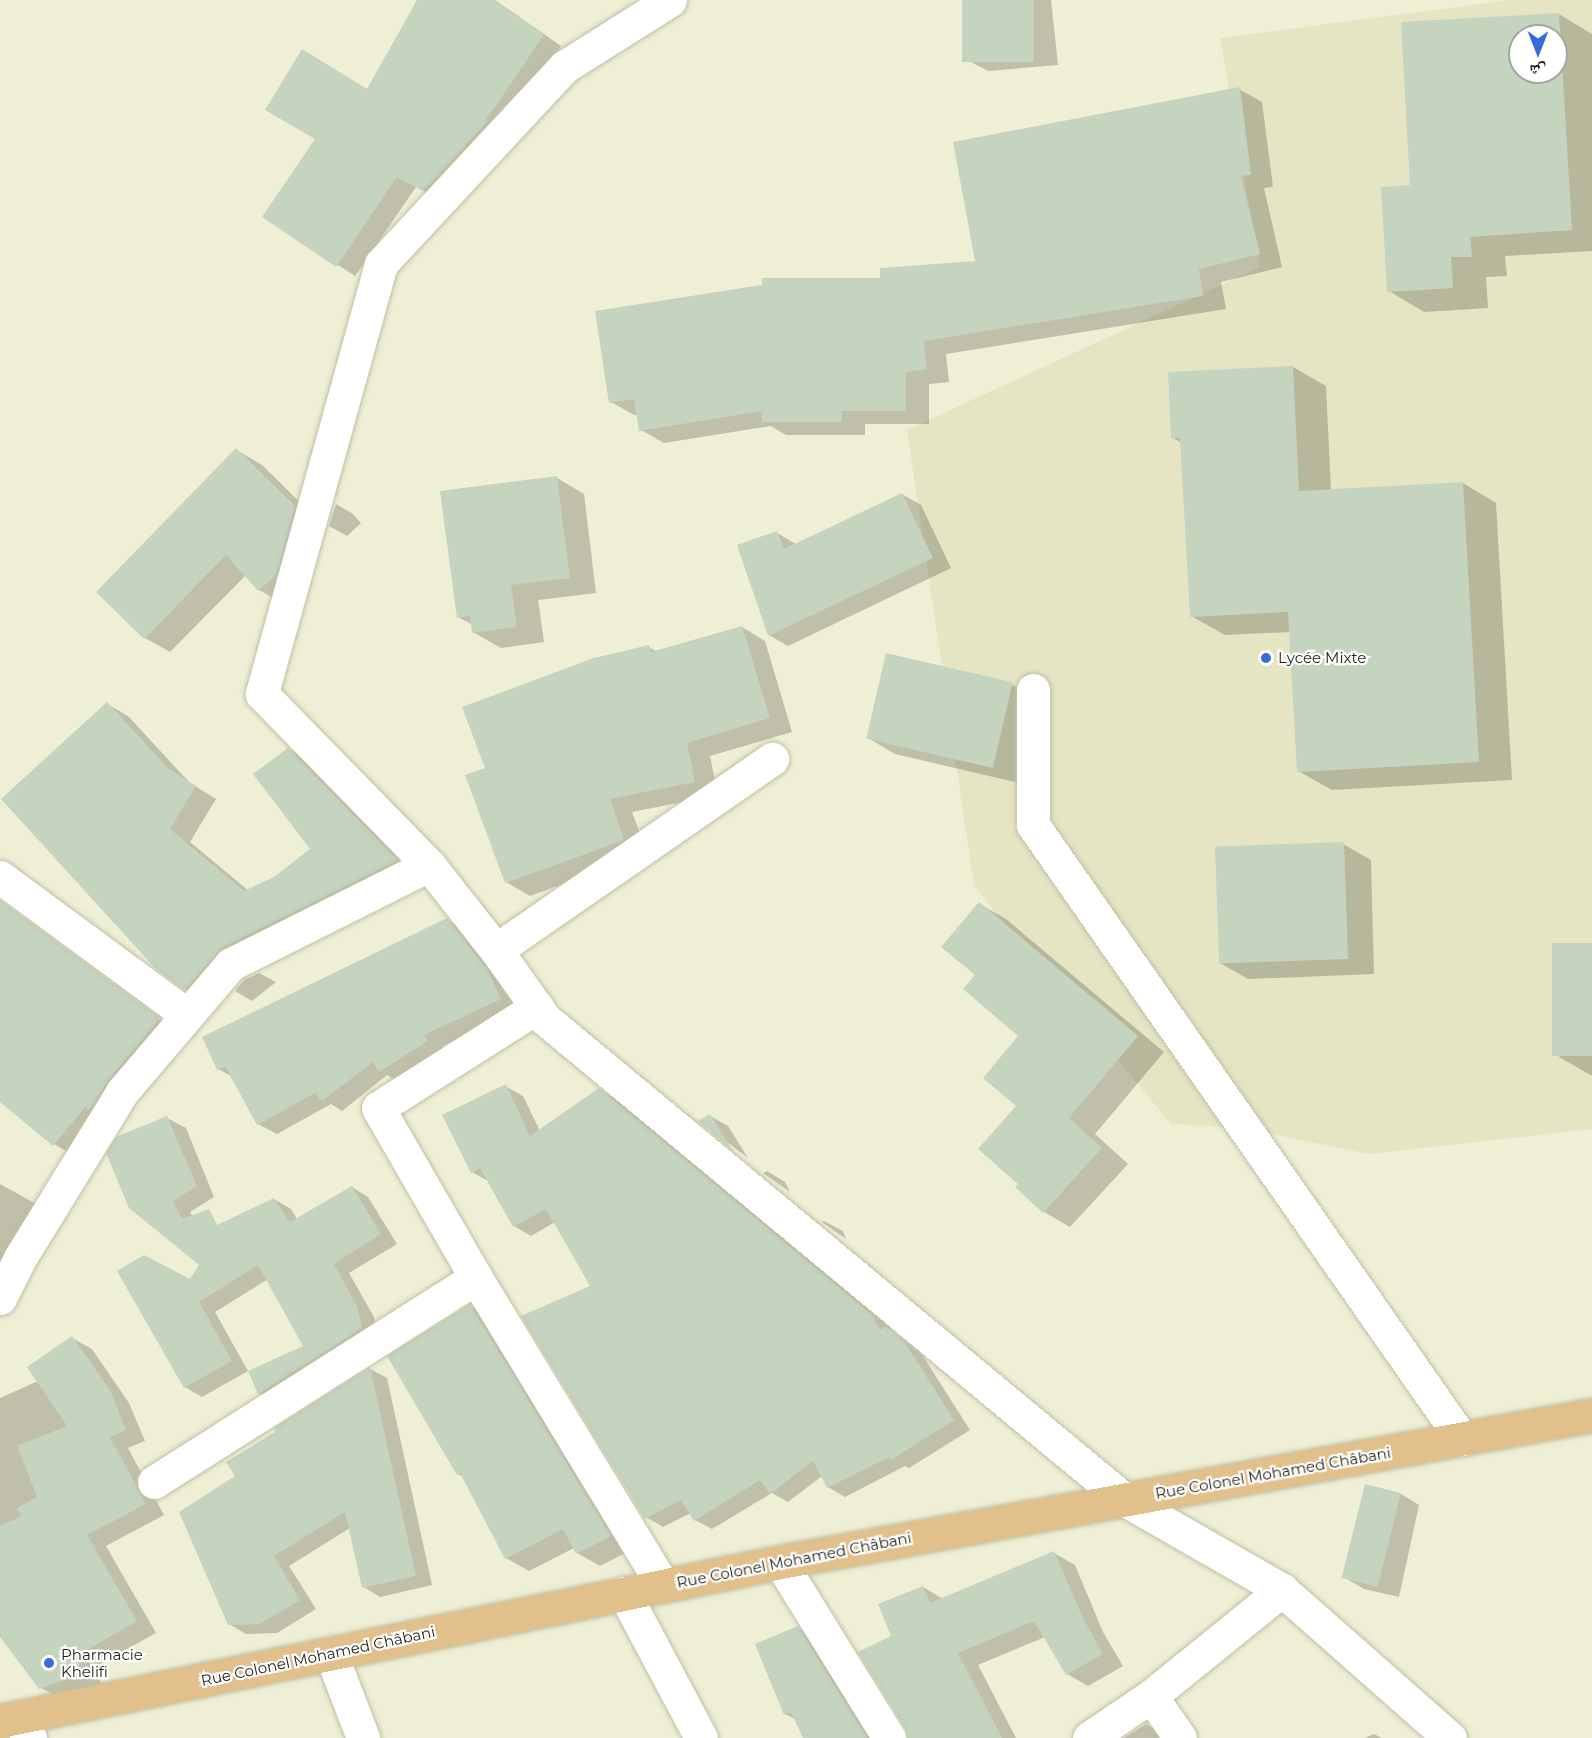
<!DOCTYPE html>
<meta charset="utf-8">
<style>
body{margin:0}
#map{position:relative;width:1592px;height:1738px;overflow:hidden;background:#efefd5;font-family:Montserrat,"Noto Naskh Arabic",sans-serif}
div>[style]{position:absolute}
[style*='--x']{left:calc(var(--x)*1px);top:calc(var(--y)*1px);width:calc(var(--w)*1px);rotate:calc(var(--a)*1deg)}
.built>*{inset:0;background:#e5e5c3}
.shadow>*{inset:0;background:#0003}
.building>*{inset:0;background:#c4d4bf;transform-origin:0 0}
.roads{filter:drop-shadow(0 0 2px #bfbfa5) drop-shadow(0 0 2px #bfbfa5)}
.minor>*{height:33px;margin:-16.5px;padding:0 16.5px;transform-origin:16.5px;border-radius:16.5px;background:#fff}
.major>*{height:33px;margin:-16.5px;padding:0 16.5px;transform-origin:16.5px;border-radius:16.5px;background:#e2c08b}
.dots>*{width:16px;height:16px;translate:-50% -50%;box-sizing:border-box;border:3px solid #fff;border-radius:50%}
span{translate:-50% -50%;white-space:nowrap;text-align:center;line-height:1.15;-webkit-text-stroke:4.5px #fff;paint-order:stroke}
.poi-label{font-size:15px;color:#1e1e15}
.left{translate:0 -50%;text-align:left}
.street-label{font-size:15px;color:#1e1e15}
.north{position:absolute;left:1508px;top:24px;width:60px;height:60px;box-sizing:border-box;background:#fff;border:2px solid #a5a5a1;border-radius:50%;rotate:180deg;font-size:16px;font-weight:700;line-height:24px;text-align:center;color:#1e1e15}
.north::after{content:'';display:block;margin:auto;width:21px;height:27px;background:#356bda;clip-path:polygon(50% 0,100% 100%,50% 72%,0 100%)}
</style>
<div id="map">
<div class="built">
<i style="clip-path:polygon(evenodd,1510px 0,1592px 0,1592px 1129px,1369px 1154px,1244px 1128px,1171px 1124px,974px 886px,907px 430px,1260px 267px,1220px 38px,1510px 0,1520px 36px,1556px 36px,1556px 72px,1520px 72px,1520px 36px)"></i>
</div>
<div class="shadow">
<i style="clip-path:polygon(419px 0,495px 0,561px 46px,503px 132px,442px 200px,416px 187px,355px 276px,264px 217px,367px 90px)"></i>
<i style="clip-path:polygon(964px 0,1051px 0,1058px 65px,988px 71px,969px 61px)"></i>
<i style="clip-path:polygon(evenodd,1559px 14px,1592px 34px,1592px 251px,1505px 256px,1507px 276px,1486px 277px,1488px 308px,1424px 312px,1389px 291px,1412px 187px,1402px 24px,1559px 14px,1520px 36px,1556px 36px,1556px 72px,1520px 72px,1520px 36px)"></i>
<i style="clip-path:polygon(1239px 89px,1262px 102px,1273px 187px,1264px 188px,1282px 267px,1221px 282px,1226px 309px,946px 354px,949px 382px,929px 384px,929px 424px,865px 424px,865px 435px,786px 435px,771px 426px,664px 443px,641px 430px,638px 415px,634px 415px,611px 402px,882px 279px,977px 263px)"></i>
<i style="clip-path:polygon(1293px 367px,1326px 386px,1331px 491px,1463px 483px,1496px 503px,1512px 780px,1332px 790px,1298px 771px,1291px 632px,1225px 635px,1191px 616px,1182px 443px,1173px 438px)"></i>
<i style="clip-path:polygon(237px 450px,262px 465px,319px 521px,284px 604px,259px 590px,246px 575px,170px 652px,145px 638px)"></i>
<i style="clip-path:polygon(557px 478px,584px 494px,596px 593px,538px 600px,544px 642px,501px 648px,473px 632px,473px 625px,458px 617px)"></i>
<i style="clip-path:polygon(902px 494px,921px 505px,951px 568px,788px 646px,769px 635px,777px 533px,796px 544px)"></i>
<i style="clip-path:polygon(336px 504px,353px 514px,361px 523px,347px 536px,329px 526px)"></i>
<i style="clip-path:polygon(742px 627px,765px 641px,792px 732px,710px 756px,718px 795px,632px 812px,647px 852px,643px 855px,530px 896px,506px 882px,487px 769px,649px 647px,657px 652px)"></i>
<i style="clip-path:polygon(1011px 684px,1039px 700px,1019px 783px,895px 754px,868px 738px)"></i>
<i style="clip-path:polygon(107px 704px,128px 716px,190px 783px,216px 799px,190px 842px,249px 891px,275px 878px,312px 849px,288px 749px,309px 761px,417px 872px,244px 959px,206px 1001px,185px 989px)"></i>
<i style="clip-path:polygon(1343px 844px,1371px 860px,1374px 974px,1248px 979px,1220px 963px)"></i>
<i style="clip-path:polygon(0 889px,7px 894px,14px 908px,185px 1034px,80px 1159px,54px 1144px,0 1100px,0 902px,165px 1024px,167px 1022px,0 898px)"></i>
<i style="clip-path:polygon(980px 904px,1006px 919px,1164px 1052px,1095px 1134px,1128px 1164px,1070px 1227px,1044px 1212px,1021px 1183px,1018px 1106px,1020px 1035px)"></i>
<i style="clip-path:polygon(447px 920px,465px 930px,519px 1009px,442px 1046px,446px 1052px,398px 1082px,387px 1075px,342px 1111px,331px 1104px,277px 1134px,258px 1124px,233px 1077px,218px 1069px)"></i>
<i style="clip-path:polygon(1592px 945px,1592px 1076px,1559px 1057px)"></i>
<i style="clip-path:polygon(259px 973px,276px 982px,252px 1001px,235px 991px,244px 980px)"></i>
<i style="clip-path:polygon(505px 1086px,523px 1096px,540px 1131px,599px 1090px,617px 1100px,889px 1326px,892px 1331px,921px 1353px,970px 1430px,909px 1468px,905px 1466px,845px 1497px,828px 1487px,822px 1476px,788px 1502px,772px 1493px,712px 1529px,695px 1520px,691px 1513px,663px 1527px,646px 1517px,592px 1286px,555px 1222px,531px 1236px,514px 1226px,490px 1182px,472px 1172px)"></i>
<i style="clip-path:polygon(710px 1116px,728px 1126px,748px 1158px,700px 1121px)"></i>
<i style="clip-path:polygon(167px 1118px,186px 1128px,214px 1197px,190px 1212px,193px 1217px,166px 1232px)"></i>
<i style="clip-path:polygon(767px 1171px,785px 1182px,790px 1192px,763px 1173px)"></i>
<i style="clip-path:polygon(0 1184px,38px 1205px,0 1280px)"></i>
<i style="clip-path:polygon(352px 1187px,368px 1197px,397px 1244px,349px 1273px,374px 1317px,378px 1338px,276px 1403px,259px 1393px,305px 1347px,268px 1279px,215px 1312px,248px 1371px,202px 1397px,185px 1387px,191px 1281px,274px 1199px,291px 1209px,297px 1219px)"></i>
<i style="clip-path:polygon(824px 1221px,843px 1231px,846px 1239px,822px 1222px)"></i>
<i style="clip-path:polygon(470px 1306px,493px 1319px,633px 1549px,600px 1566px,577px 1553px,574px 1548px,529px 1571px,506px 1558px,464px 1478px,458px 1474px)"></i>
<i style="clip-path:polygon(72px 1338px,92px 1349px,129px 1403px,145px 1441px,128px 1448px,164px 1515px,106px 1546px,156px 1633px,93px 1668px,102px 1684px,60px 1699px,40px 1687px,0 1623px,0 1398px,38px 1381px)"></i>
<i style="clip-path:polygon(370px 1369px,387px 1378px,432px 1585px,380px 1597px,364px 1587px,350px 1528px,289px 1566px,316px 1609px,277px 1633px,246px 1634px,229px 1624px,237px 1477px,277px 1433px,275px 1429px)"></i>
<i style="clip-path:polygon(1366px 1486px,1401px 1494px,1419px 1505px,1399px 1597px,1364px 1589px,1345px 1578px)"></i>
<i style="clip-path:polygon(1054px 1553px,1075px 1565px,1103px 1632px,1123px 1666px,1088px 1686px,1067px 1674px,1045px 1637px,978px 1665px,1016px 1738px,909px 1738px,893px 1637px,923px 1587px,943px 1599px)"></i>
<i style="clip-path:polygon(798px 1628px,818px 1640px,879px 1738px,806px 1738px,797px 1720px,785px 1714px)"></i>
<i style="clip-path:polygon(1146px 1724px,1171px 1738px,1124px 1738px)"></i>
<i style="clip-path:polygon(1374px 1734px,1382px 1738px,1365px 1738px)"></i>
</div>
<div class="building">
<i style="clip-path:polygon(417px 0,494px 0,544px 35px,486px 120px,488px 121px,423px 191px,397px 177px,336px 267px,262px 217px,315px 139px,265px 110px,302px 49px,367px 89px)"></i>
<i style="left:962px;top:0;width:72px;height:62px"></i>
<i style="clip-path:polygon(evenodd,1559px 13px,1572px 230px,1470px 237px,1472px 257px,1451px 257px,1453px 288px,1387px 292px,1381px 187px,1410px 185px,1401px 22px,1559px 13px,1520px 36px,1556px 36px,1556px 72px,1520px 72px,1520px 36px)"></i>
<i style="clip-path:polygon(1240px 87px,1251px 175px,1241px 176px,1260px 254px,1199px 269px,1203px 296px,924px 341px,927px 369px,906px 372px,906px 411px,842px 411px,842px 422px,762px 422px,762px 411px,639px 431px,634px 399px,609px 403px,595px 311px,762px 285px,762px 278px,880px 278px,880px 268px,975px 261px,953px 142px)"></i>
<i style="clip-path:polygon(1293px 366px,1299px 491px,1463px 482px,1479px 762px,1297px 772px,1288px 612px,1190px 617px,1180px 438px,1171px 438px,1168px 372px)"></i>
<i style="clip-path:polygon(236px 448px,295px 506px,276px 575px,258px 591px,226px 555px,144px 639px,96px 592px)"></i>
<i style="clip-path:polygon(557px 476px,570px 578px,511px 585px,517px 627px,472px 633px,470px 616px,457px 618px,440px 491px)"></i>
<i style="clip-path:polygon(902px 493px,933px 558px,768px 636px,737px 545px,777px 531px,784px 549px)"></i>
<i style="clip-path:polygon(742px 626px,770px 718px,687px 743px,695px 782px,610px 799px,624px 839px,619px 842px,505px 883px,465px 775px,485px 768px,462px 707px,594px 658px,649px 645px,651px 652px)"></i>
<i style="left:886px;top:653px;width:130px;height:88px;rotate:13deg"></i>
<i style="clip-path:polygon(107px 702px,169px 769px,196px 786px,170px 829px,244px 891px,274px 877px,310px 849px,253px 774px,288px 748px,398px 860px,223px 947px,184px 990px,155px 968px,1px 799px)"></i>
<i style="left:1344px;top:842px;width:117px;height:129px;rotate:88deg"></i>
<i style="clip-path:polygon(0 900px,160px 1018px,108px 1080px,88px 1111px,86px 1106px,53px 1146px,0 1102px)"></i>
<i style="clip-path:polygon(979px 902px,1138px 1036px,1069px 1118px,1102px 1148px,1043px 1213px,1015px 1187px,1018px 1184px,978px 1149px,1016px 1106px,983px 1078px,1018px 1036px,963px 989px,975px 975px,941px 947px)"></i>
<i style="clip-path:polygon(447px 918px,488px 971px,501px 999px,424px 1035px,428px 1041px,379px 1072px,373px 1062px,322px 1101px,315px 1093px,257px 1125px,225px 1066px,217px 1070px,202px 1037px)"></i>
<i style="left:1592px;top:943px;width:113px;height:40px;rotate:90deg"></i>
<i style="clip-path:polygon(506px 1084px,530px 1136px,599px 1088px,872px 1315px,880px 1330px,886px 1326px,904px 1341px,954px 1420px,891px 1460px,889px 1457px,827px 1488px,813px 1461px,770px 1494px,760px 1480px,694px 1521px,681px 1500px,645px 1519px,521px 1316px,590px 1286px,546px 1209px,513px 1227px,480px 1168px,471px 1173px,442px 1115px)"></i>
<i style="clip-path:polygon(710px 1114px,733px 1151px,698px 1121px)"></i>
<i style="clip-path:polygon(167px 1116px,197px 1186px,173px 1201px,182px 1219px,209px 1209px,217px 1225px,274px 1198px,290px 1222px,352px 1186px,381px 1234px,334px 1264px,357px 1306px,362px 1328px,258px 1394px,248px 1371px,303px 1346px,258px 1265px,199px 1302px,232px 1361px,184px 1388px,117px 1271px,144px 1255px,190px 1279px,199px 1265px,129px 1208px,106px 1153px,116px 1137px)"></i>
<i style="clip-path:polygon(470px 1304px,611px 1536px,576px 1554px,563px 1529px,505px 1559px,460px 1473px,457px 1475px,387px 1356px)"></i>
<i style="clip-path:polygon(72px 1336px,110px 1390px,126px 1430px,110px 1437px,146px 1504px,87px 1535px,137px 1621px,75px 1657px,84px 1673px,39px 1689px,0 1637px,0 1526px,22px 1516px,17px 1508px,37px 1497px,17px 1446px,67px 1426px,27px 1367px)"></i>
<i style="clip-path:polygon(370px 1367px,416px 1576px,362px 1588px,345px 1512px,274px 1556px,300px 1600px,260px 1624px,228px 1625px,179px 1512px,235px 1476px,226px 1462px,275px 1432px,274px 1428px)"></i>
<i style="left:1365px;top:1484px;width:37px;height:97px;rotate:14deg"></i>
<i style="clip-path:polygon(1054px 1551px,1083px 1618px,1103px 1654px,1066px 1675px,1034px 1621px,958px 1653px,1002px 1738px,908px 1738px,905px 1728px,858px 1652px,891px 1636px,878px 1604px,923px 1586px,930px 1603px)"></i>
<i style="clip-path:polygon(798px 1626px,867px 1738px,803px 1738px,791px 1712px,784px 1715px,755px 1644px)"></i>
</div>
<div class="roads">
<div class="minor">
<i style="--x:670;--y:0;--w:125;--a:147.7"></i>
<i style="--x:564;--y:67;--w:269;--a:132.9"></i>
<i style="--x:381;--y:264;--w:446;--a:105.5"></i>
<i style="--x:262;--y:694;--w:239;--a:45.7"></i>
<i style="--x:429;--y:865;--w:108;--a:51.8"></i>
<i style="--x:496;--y:950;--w:85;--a:54.6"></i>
<i style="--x:545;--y:1019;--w:753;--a:39.67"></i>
<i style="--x:1125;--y:1500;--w:181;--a:29.8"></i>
<i style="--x:1282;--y:1590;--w:224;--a:41.4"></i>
<i style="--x:1033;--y:690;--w:135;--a:90"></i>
<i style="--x:1033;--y:825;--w:749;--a:55.06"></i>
<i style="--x:0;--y:877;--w:232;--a:36.4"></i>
<i style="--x:496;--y:950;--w:336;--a:-34.7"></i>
<i style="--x:537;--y:1007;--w:188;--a:147.6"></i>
<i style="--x:378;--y:1108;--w:196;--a:60"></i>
<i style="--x:476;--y:1278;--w:359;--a:58.7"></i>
<i style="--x:0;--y:1298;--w:45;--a:-63.4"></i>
<i style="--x:20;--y:1258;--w:195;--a:-58.4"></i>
<i style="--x:122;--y:1092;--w:168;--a:-49.6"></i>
<i style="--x:231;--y:964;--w:221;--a:-26.6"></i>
<i style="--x:154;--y:1482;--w:381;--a:-32.4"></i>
<i style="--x:780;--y:1562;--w:207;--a:58.2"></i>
<i style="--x:624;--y:1593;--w:164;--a:62"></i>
<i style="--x:331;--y:1654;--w:90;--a:69.1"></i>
<i style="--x:1151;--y:1696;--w:51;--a:55.4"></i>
<i style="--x:17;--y:1718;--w:24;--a:57"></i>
<i style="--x:1089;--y:1738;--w:75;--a:-34.1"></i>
<i style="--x:1151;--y:1696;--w:169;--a:-39"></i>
</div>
<div class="major">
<i style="--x:0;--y:1721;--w:796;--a:-11.52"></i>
<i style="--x:780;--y:1562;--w:825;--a:-10.26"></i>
</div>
</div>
<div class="dots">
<i style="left:1266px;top:658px;background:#356bda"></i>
<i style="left:49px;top:1663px;background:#356bda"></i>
</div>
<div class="poi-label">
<span class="left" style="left:1278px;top:658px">Lycée Mixte</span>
<span class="left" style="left:61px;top:1663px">Pharmacie<br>Khelifi</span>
</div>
<div class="street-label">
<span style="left:1273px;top:1473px;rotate:-10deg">Rue Colonel Mohamed Châbani</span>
<span style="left:794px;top:1560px;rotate:-11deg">Rue Colonel Mohamed Châbani</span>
<span style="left:318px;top:1656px;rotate:-12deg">Rue Colonel Mohamed Châbani</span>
</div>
<div class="north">ش</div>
</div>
